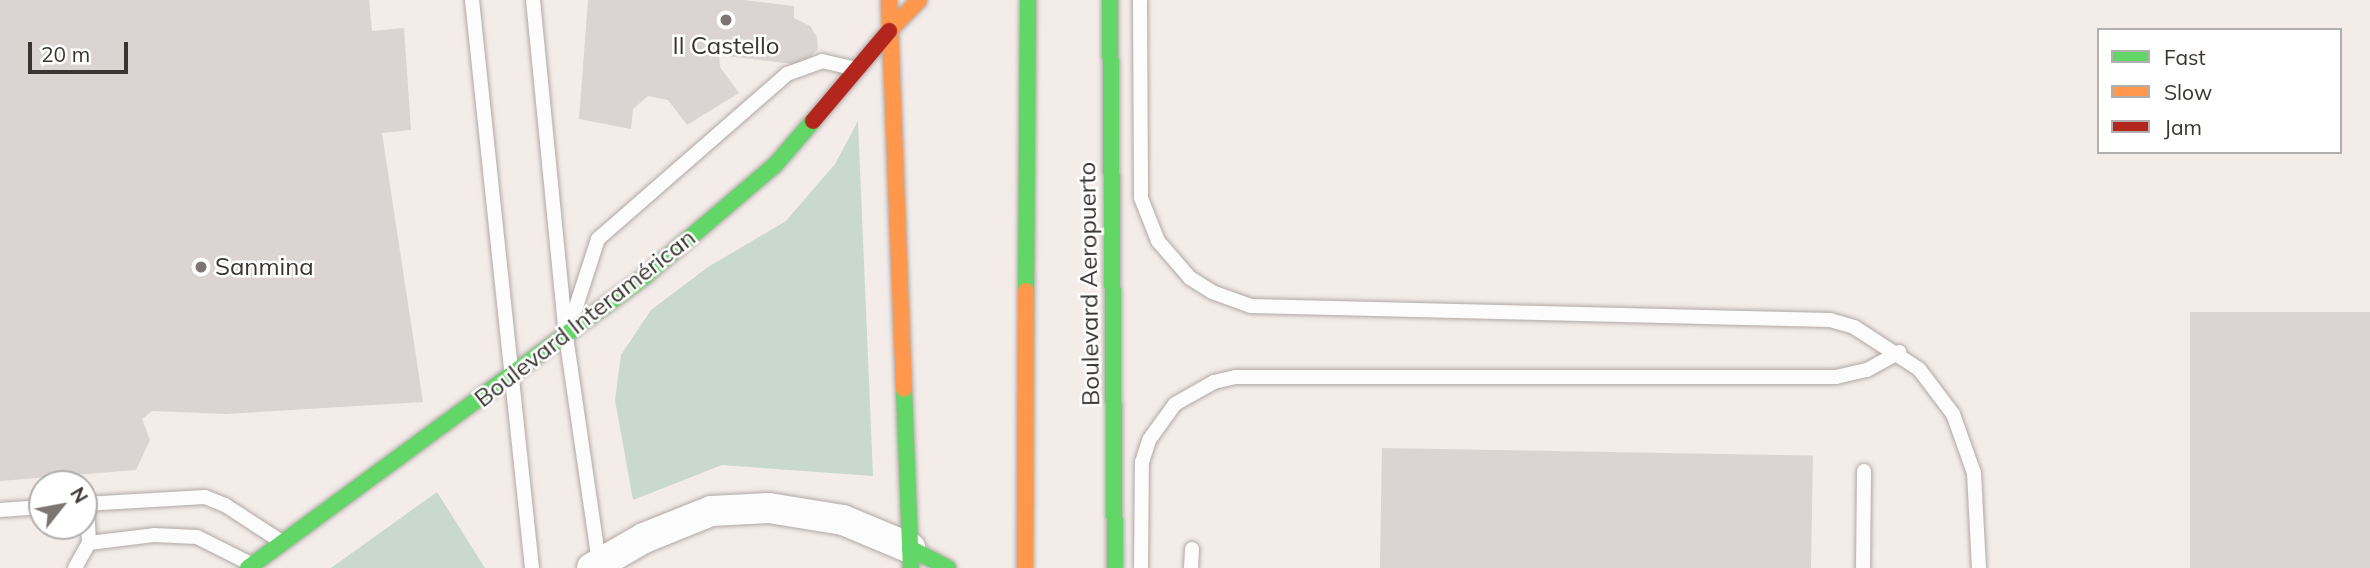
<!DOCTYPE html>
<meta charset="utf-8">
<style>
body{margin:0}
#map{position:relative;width:2370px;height:568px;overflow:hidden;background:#f4ece9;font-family:Mulish,sans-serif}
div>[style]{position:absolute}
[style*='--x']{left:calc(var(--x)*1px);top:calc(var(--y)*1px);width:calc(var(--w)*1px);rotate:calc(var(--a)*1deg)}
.green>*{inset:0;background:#c9d9cc}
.building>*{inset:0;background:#dbd4d2;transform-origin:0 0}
.roads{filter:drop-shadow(0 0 2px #afa9a6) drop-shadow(0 0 2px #afa9a6)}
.lane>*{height:14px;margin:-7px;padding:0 7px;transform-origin:7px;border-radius:7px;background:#fdfcfc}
.street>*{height:30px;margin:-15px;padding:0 15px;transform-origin:15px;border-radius:15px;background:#fdfcfc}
.fast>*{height:16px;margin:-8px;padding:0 8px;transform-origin:8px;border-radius:8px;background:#63d668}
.slow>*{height:16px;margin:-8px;padding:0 8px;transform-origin:8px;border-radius:8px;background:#ff974d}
.jam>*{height:16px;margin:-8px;padding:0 8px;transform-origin:8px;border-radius:8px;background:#b3261e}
.dots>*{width:19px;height:19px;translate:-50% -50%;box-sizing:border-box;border:4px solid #fff;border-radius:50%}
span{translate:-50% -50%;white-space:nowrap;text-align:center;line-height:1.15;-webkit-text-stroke:5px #fff;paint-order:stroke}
.poi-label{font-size:24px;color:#3b3532}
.left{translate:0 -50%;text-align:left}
.street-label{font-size:24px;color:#3b3532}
.legend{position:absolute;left:2097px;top:28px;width:245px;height:126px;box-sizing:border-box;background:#fff;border:2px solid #b1aead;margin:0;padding:9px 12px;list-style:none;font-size:21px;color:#3b3532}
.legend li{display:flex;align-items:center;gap:14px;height:35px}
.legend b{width:35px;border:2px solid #b1aead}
.north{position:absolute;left:28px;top:470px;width:70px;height:70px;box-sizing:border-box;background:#fff;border:2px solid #b1aead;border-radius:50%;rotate:59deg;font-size:19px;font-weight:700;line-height:28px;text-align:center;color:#3b3532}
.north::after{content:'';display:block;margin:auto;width:24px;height:32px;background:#7c7572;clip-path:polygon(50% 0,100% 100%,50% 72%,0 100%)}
.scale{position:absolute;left:28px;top:42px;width:100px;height:32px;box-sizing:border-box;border:4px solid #3b3532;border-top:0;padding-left:9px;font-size:21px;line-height:24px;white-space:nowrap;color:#3b3532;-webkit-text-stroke:5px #fff;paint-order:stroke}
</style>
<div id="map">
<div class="green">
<i style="clip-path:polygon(858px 121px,873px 476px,722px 465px,633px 500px,615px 400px,621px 355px,651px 310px,708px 267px,786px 221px,835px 164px)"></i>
<i style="clip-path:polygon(437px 492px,485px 568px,331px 568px)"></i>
</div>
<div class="building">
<i style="clip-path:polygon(0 0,369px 0,372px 31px,404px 28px,411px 130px,382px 133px,423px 402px,226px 414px,152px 411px,142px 419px,150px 440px,136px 470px,0 481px)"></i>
<i style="clip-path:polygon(588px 0,744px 0,794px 6px,794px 18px,810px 26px,817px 37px,818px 49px,802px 65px,719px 55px,720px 67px,739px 93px,687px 125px,668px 100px,648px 96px,633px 109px,631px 129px,579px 119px)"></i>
<i style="left:2370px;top:312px;width:256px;height:180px;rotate:90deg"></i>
<i style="left:1382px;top:448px;width:431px;height:120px;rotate:1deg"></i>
</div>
<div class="roads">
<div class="lane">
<i style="--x:472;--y:0;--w:571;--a:83.97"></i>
<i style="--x:533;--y:0;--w:338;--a:84.4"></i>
<i style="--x:566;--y:336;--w:229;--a:81.7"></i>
<i style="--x:1140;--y:0;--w:198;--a:89.7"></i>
<i style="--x:1141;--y:198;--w:46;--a:68.4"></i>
<i style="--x:1158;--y:241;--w:49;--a:49.1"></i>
<i style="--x:1190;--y:278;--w:26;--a:32"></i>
<i style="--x:1212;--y:292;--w:41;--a:19.7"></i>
<i style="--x:1251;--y:306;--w:579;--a:1.39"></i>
<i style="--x:1830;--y:320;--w:25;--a:16"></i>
<i style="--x:1854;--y:327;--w:77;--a:32.9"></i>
<i style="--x:1919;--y:369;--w:56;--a:52.9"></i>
<i style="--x:1953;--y:414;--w:63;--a:70.4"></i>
<i style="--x:1974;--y:473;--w:95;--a:87"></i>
<i style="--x:572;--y:319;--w:84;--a:-72"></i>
<i style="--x:598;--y:239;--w:251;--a:-41.1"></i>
<i style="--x:787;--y:74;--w:37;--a:-20"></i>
<i style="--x:822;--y:61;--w:32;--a:13"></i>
<i style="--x:84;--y:504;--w:121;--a:-3.3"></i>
<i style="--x:205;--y:497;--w:22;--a:22"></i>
<i style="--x:225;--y:505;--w:68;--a:33"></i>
<i style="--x:0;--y:510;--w:42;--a:-4.1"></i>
<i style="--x:89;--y:543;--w:65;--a:-7"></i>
<i style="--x:154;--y:535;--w:43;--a:2.7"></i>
<i style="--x:197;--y:537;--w:58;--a:26.6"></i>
<i style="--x:75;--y:568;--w:29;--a:-61"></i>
<i style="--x:89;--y:543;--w:40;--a:-92.9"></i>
<i style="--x:1141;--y:568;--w:106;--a:-89.5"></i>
<i style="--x:1142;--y:462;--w:23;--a:-72"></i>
<i style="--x:1149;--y:440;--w:44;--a:-54.2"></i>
<i style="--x:1175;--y:404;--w:45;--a:-29.4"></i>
<i style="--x:1214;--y:382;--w:22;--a:-13"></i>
<i style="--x:1235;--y:377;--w:601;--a:0"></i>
<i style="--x:1836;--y:377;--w:32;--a:-13"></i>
<i style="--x:1867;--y:370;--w:37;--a:-29"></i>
<i style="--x:1191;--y:568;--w:19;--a:-87"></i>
<i style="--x:1863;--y:568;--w:97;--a:-89.4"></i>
</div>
<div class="street">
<i style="--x:592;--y:568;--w:60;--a:-30"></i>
<i style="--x:644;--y:538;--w:72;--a:-21.9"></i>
<i style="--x:711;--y:511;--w:58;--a:-3"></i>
<i style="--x:769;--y:508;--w:75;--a:9.2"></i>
<i style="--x:843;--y:520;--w:73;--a:22.7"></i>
</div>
<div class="fast">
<i style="--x:1110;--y:0;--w:568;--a:89.5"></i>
<i style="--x:1026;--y:291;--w:291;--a:-89.6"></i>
<i style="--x:904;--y:389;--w:179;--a:87.8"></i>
<i style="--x:910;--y:548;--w:43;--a:27.8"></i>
<i style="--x:248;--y:568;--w:493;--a:-36.3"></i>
<i style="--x:645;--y:276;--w:171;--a:-40.5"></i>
<i style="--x:775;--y:165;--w:58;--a:-49.2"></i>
</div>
<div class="slow">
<i style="--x:889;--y:0;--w:389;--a:87.8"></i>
<i style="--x:889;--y:31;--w:43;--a:-45.9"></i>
<i style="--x:1025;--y:568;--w:277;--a:-89.8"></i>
</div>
<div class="jam">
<i style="--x:813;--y:121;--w:118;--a:-49.8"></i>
</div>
</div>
<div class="dots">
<i style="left:726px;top:20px;background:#7c7572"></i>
<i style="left:201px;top:267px;background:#7c7572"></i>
</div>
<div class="poi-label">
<span style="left:726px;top:46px">Il Castello</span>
<span class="left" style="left:215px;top:267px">Sanmina</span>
</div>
<div class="street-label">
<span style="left:1089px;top:284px;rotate:-91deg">Boulevard Aeropuerto</span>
<span style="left:585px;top:318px;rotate:-38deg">Boulevard Interamérican</span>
</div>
<ul class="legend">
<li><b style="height:9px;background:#63d668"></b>Fast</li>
<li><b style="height:9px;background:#ff974d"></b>Slow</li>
<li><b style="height:9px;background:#b3261e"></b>Jam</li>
</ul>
<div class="north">N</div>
<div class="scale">20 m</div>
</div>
